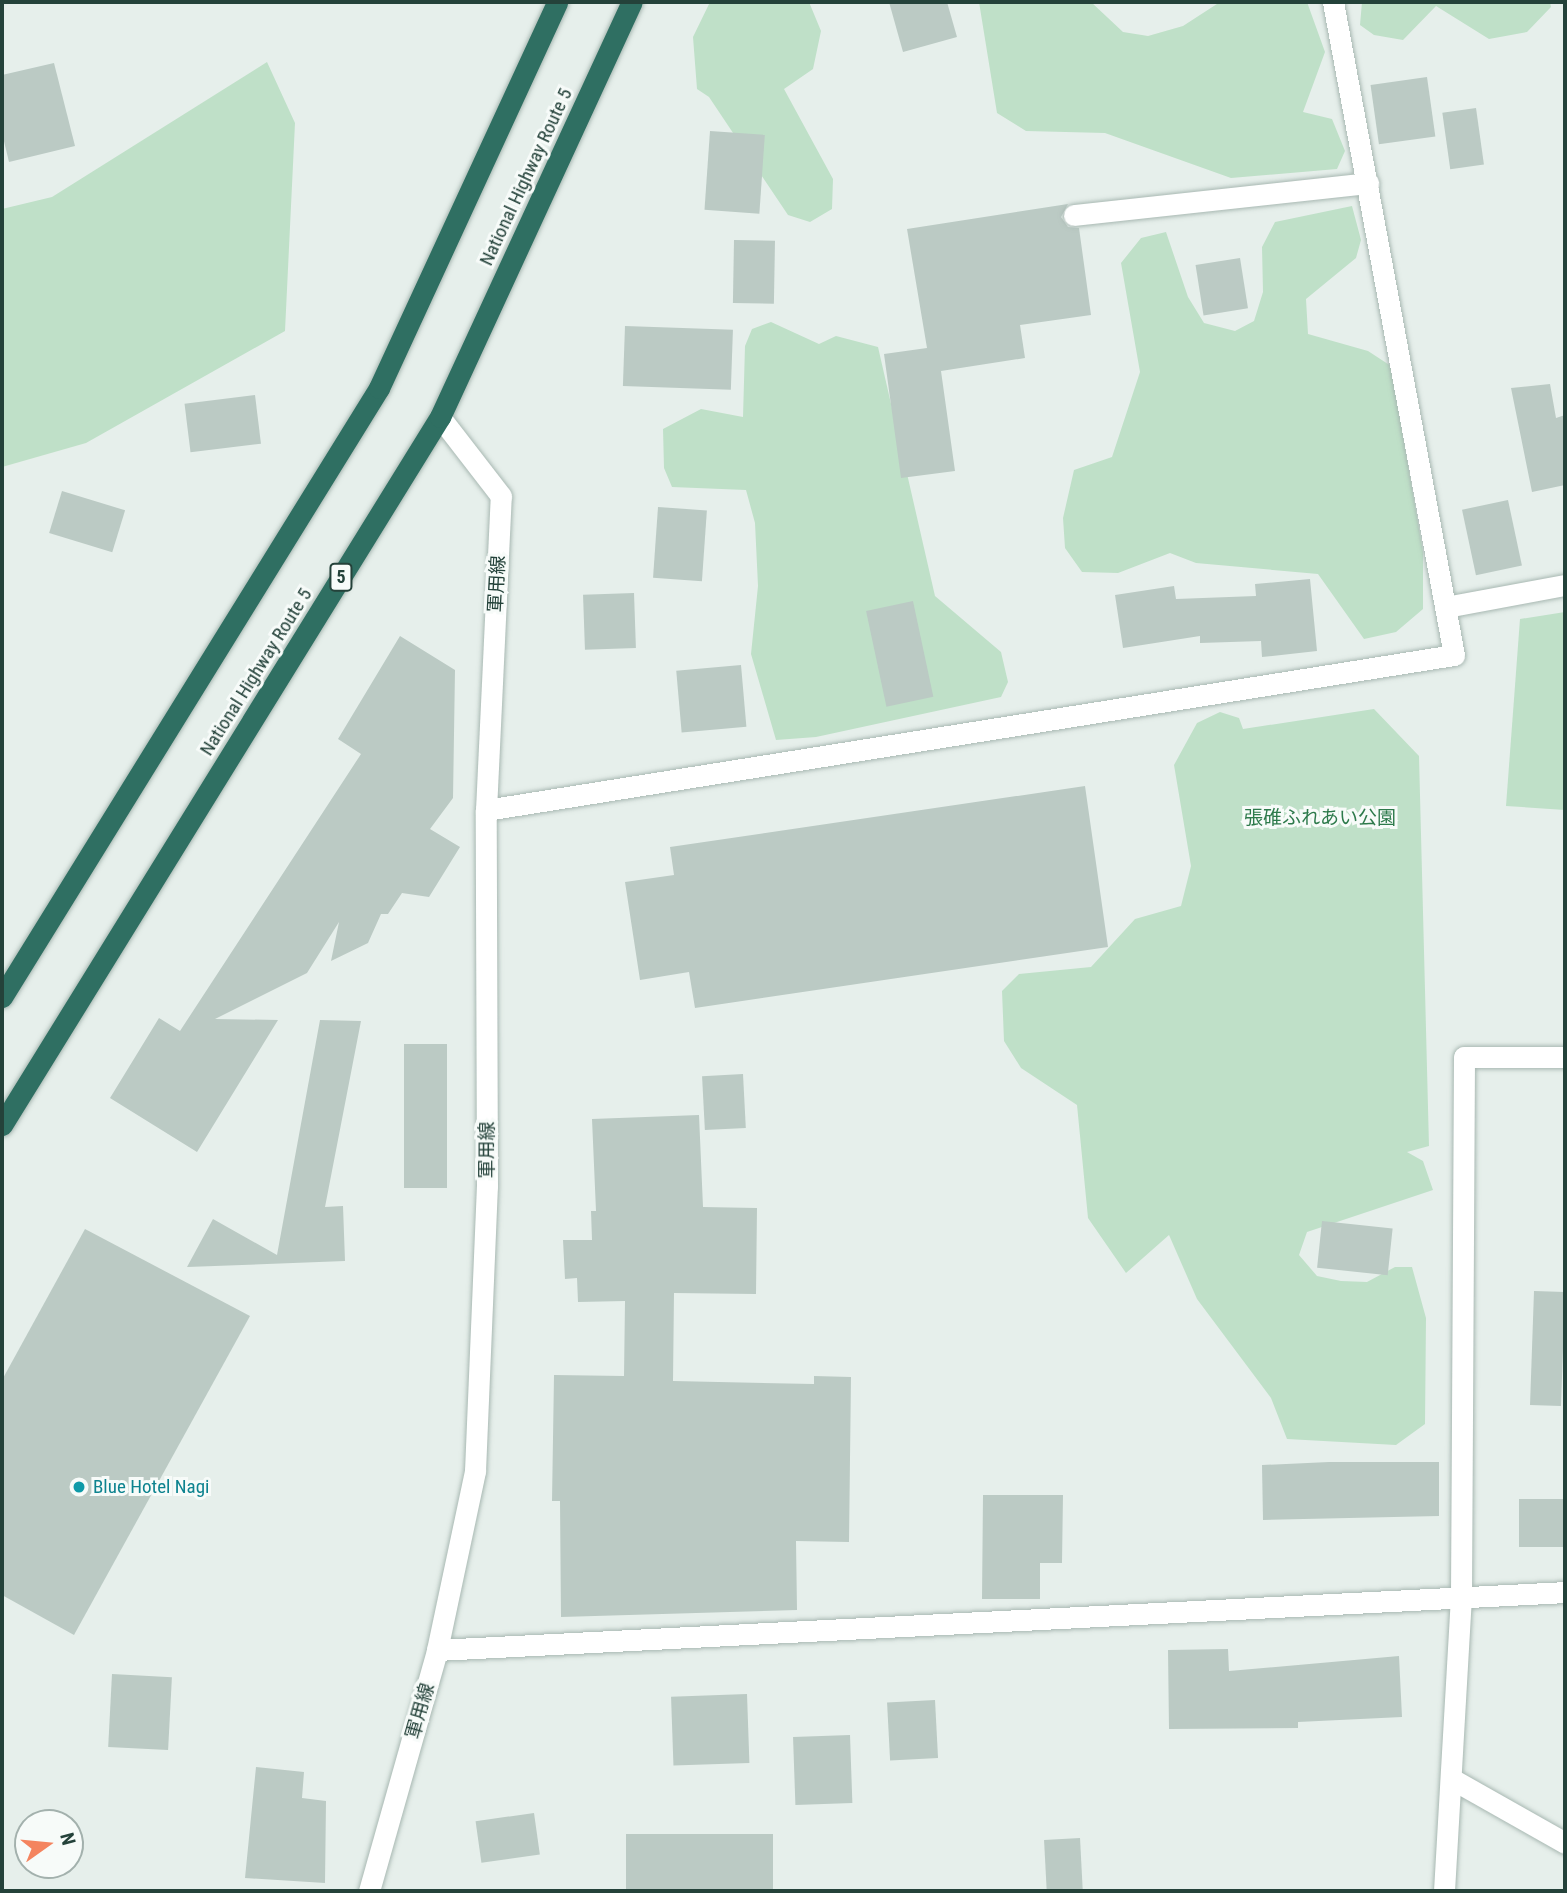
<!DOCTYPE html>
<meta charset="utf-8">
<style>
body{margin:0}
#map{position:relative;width:1567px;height:1893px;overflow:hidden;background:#e6efeb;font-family:"Roboto Condensed","Noto Sans JP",sans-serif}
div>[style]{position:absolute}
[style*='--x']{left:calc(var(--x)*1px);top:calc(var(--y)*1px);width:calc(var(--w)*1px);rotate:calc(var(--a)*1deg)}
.green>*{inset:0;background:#bfe0c8}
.building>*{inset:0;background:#bbcac4;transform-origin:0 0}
.roads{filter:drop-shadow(0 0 2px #a8b8b2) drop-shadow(0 0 2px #a8b8b2)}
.street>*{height:21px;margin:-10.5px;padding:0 10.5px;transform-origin:10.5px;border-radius:10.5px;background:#fff}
.highway>*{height:21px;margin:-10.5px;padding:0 10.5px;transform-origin:10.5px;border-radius:10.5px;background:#2f6f62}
.dots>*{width:19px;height:19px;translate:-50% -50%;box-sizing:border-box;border:4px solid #f7fbf9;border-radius:50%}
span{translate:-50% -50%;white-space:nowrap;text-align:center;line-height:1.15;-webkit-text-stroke:6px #f7fbf9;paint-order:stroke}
.shield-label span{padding:2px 5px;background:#f7fbf9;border:2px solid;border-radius:5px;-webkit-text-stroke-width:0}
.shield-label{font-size:18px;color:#24423a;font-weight:700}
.street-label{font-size:19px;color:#24423a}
.park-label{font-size:19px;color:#2d7a4b}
.culture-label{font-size:19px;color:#0d838f}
.left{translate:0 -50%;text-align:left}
.frame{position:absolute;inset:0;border:4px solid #24423a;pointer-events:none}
.north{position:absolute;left:14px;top:1809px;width:70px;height:70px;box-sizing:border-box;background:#f7fbf9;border:2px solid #a3b1ad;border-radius:50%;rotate:75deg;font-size:19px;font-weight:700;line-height:28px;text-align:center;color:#24423a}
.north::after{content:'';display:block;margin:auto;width:24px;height:32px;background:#f4845f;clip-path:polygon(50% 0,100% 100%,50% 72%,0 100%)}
</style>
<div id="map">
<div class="green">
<i style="clip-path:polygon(710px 2px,809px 2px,821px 31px,813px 69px,784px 89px,833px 179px,832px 209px,810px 222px,788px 215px,709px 97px,697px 89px,693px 37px)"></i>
<i style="clip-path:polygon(979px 2px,1091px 2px,1123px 32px,1148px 36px,1183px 26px,1220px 2px,1307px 2px,1325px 52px,1303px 112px,1332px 119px,1345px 151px,1337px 169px,1231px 178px,1105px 133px,1026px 131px,997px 113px)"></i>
<i style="clip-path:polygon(1362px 2px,1550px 2px,1551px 7px,1527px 32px,1489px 39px,1436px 6px,1403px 40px,1374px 35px,1360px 25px)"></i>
<i style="clip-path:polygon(267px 62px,295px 123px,285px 331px,86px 443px,2px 467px,2px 209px,52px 197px)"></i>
<i style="clip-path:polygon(1352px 206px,1361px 240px,1356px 258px,1306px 299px,1308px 334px,1368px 351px,1391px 366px,1423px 552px,1423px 609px,1396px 632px,1364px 639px,1318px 574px,1196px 563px,1170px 553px,1118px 573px,1082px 572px,1065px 548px,1063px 518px,1074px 470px,1112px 457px,1140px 372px,1121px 263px,1141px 238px,1166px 232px,1188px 297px,1204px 323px,1235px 331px,1254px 321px,1263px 292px,1262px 247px,1275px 222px)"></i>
<i style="clip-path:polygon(771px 322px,819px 344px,836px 336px,878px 347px,935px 596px,1001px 652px,1008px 682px,1001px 697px,816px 737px,776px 740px,751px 654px,758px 586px,755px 523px,746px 490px,672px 487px,664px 468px,663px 429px,701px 409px,743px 417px,745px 346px,752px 329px)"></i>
<i style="clip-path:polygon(1565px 612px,1565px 810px,1506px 806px,1520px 619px)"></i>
<i style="clip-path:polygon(1374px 709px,1419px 756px,1429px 1146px,1407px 1152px,1423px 1161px,1433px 1190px,1307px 1232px,1299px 1255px,1317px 1276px,1341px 1281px,1367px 1282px,1395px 1267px,1412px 1267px,1426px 1318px,1425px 1424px,1396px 1445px,1287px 1439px,1271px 1398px,1197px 1299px,1169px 1235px,1126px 1273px,1088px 1218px,1077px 1105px,1021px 1068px,1004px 1041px,1002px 991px,1019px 974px,1091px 967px,1135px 919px,1181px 906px,1191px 866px,1174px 765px,1197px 723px,1220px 712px,1239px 718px,1243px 729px)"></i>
</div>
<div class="building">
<i style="clip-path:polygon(889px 2px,947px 2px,957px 37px,903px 52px)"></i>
<i style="clip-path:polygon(54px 63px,75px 146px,9px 162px,2px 133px,2px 75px)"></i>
<i style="left:1427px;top:77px;width:60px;height:57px;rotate:82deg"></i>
<i style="left:1476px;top:108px;width:57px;height:34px;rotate:82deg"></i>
<i style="left:710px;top:131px;width:55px;height:79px;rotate:4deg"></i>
<i style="clip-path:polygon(1068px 204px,1061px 217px,1068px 227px,1079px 228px,1091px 315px,1020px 325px,1025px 358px,941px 371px,955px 471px,901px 478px,884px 354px,927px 348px,907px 229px)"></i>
<i style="left:734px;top:240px;width:41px;height:63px;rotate:1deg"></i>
<i style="left:1240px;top:258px;width:51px;height:45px;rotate:81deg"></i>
<i style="left:625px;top:326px;width:108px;height:60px;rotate:2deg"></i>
<i style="clip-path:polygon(1550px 384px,1556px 418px,1565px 415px,1565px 485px,1532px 492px,1511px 388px)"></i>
<i style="left:255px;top:395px;width:49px;height:71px;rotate:83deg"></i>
<i style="left:62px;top:491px;width:66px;height:44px;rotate:17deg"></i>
<i style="left:1508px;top:500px;width:67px;height:47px;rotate:78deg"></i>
<i style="left:658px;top:507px;width:49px;height:71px;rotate:4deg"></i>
<i style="clip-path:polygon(1310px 579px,1317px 651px,1262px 657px,1261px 641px,1200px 643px,1200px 636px,1123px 648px,1115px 595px,1174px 586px,1176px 599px,1256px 596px,1255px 584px)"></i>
<i style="left:634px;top:593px;width:55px;height:51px;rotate:88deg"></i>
<i style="left:913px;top:601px;width:98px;height:48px;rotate:78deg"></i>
<i style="clip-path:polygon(400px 636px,455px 670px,453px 798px,430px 829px,460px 847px,429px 897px,402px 893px,388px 914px,381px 914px,368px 943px,331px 961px,339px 922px,307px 973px,215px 1019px,278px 1020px,197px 1152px,110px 1098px,159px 1018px,180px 1031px,361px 754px,338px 739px)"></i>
<i style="left:741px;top:665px;width:62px;height:65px;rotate:85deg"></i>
<i style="clip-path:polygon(1085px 786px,1108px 947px,695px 1008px,689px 972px,640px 980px,625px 882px,674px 875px,670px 847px)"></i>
<i style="clip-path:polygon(320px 1020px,361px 1021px,325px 1207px,343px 1206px,345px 1261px,187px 1267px,213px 1219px,277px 1255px)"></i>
<i style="left:404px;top:1044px;width:43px;height:144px"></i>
<i style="left:743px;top:1074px;width:54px;height:41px;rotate:87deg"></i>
<i style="clip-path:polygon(699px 1115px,703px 1207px,757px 1208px,756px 1294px,674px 1293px,673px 1381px,814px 1384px,814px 1376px,851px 1377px,849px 1542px,796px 1541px,797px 1610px,561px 1617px,560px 1501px,552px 1501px,554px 1375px,624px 1376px,625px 1301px,578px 1302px,577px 1278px,565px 1279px,563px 1240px,592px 1240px,591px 1211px,596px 1211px,592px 1119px)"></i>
<i style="left:1322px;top:1221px;width:71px;height:47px;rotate:6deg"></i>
<i style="clip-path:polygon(85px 1229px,250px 1316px,74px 1635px,2px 1595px,2px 1380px)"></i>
<i style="left:1534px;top:1291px;width:31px;height:114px;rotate:2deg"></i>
<i style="clip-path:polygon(1329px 1462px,1439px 1462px,1439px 1516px,1263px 1520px,1262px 1465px)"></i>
<i style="clip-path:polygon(983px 1495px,1063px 1495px,1062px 1563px,1040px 1563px,1040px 1599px,982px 1599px)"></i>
<i style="left:1565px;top:1499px;width:48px;height:46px;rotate:90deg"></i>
<i style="clip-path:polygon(1228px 1649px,1229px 1671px,1399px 1656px,1402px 1717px,1298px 1722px,1298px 1728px,1169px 1729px,1168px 1650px)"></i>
<i style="left:112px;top:1674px;width:60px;height:73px;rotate:3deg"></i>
<i style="left:747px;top:1694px;width:69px;height:76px;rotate:88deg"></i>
<i style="left:935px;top:1700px;width:58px;height:48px;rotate:87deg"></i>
<i style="left:850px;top:1735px;width:68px;height:57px;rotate:88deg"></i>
<i style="clip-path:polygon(256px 1767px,304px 1772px,302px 1798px,326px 1801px,325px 1883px,245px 1878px)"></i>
<i style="left:534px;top:1813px;width:42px;height:59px;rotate:82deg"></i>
<i style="left:773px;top:1834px;width:57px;height:147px;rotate:90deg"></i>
<i style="left:1080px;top:1838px;width:53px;height:36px;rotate:87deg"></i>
</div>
<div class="roads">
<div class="street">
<i style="--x:1074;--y:215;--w:296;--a:-6.2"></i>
<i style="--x:1446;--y:607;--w:121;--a:-10.5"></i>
<i style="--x:486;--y:810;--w:980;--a:-9.1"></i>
<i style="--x:1454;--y:655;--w:664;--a:-100.5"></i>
<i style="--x:437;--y:1650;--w:1129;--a:-2.94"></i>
<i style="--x:1452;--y:1779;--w:130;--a:29.5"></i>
<i style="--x:369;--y:1891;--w:250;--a:-74.2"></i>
<i style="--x:437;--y:1650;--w:183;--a:-78"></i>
<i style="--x:475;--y:1471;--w:285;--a:-87.6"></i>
<i style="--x:487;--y:1186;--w:376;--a:-90.2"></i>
<i style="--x:486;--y:810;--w:314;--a:-87.3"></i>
<i style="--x:501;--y:496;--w:100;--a:-127.7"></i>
<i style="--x:1444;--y:1891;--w:295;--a:-86.7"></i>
<i style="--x:1461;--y:1596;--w:539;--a:-89.68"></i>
<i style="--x:1464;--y:1057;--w:101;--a:0"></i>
</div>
<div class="highway">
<i style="--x:2;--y:997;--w:716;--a:-58.24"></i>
<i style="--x:379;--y:388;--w:425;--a:-65.2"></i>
<i style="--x:2;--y:1125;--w:833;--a:-58.26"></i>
<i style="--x:440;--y:417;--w:457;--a:-65.2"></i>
</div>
</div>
<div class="dots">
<i style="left:79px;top:1487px;background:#0f9aa8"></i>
</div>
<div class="shield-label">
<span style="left:341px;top:577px">5</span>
</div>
<div class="street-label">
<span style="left:526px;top:177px;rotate:-65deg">National Highway Route 5</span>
<span style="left:497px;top:584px;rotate:-87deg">軍用線</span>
<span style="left:256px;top:672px;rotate:-58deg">National Highway Route 5</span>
<span style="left:487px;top:1150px;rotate:-90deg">軍用線</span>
<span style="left:420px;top:1711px;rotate:-74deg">軍用線</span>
</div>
<div class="park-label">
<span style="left:1320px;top:818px">張碓ふれあい公園</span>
</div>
<div class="culture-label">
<span class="left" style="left:93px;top:1487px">Blue Hotel Nagi</span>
</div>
<div class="frame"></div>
<div class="north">N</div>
</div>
